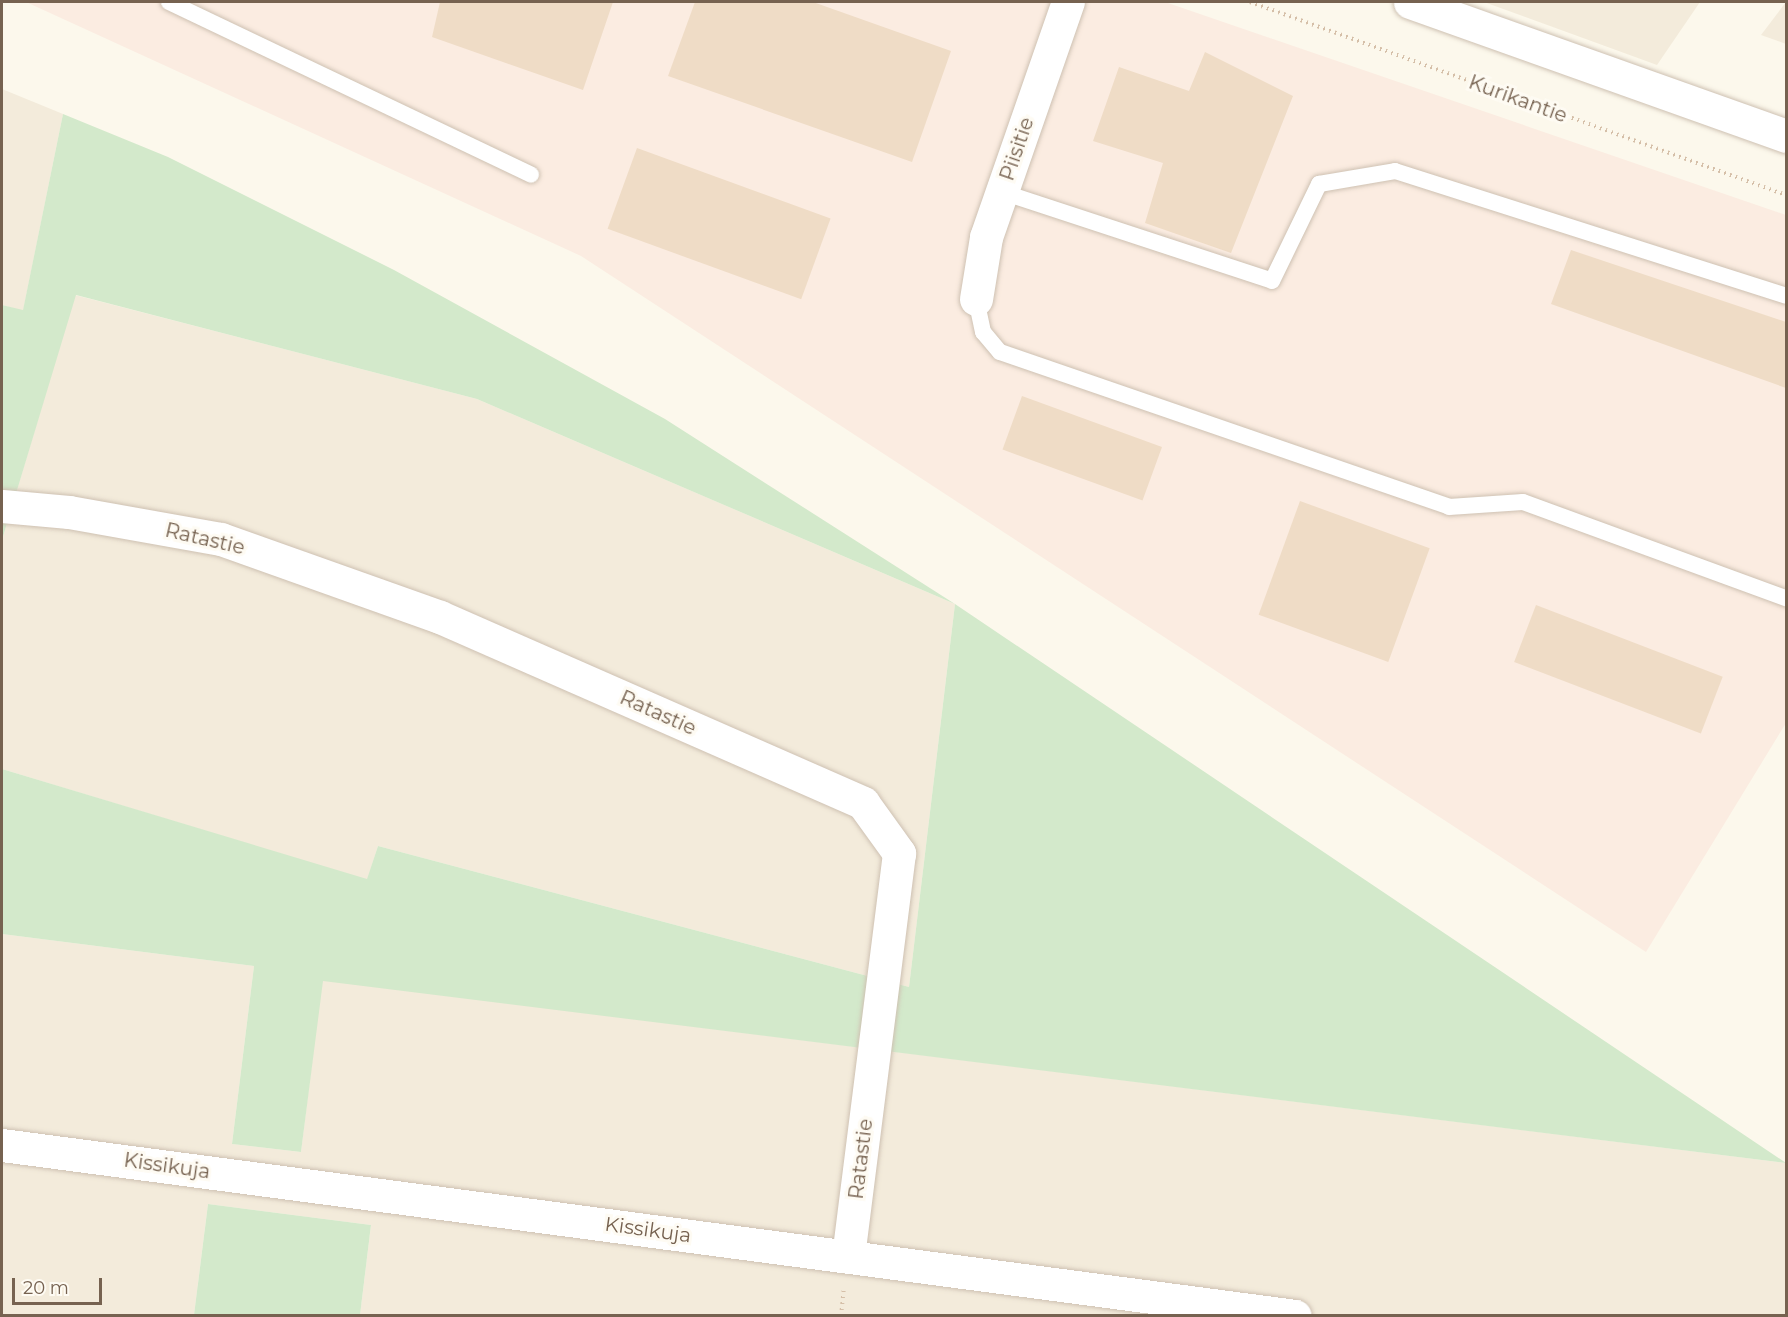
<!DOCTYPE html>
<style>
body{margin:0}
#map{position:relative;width:1788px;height:1317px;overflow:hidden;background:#fcf8ec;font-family:Montserrat,sans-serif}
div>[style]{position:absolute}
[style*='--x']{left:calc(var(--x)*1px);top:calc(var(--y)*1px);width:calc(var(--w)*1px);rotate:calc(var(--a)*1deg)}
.residential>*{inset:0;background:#f3ebdb}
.commercial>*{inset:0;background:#fbece1}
.green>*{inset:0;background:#d3e9cb}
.building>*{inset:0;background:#efdcc6;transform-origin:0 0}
.path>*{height:4px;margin-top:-2px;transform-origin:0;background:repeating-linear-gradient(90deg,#d5bfa8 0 1.5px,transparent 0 6px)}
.roads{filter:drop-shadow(0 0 2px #cec1b2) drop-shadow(0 0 2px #cec1b2)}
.service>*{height:16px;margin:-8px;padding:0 8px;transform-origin:8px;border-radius:8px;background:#fff}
.minor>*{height:33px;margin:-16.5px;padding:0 16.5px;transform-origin:16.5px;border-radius:16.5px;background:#fff}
.tertiary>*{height:33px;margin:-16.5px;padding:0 16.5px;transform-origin:16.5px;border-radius:16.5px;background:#fff}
span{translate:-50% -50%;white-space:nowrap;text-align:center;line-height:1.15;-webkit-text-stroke:6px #fefbf3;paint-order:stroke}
.street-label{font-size:20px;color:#766250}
.frame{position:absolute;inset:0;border:3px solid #766250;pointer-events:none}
.scale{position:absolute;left:12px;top:1278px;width:90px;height:27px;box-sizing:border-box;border:3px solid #766250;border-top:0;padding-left:8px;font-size:18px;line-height:21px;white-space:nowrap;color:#766250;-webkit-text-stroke:4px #fefbf3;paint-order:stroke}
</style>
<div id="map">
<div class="residential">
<i style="clip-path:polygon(1484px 2px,1700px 2px,1657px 65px)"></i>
<i style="clip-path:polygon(1786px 2px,1786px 44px,1761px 35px)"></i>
<i style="clip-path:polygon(2px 89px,63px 114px,23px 311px,2px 305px)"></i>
<i style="clip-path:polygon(75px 295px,477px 399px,955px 604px,909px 987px,378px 846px,367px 880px,2px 769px,2px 540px)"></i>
<i style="clip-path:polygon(2px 934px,254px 966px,232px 1144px,301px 1152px,322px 980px,1786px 1163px,1786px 1315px,360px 1315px,371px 1225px,208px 1204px,194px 1315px,2px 1316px)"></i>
</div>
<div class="commercial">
<i style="clip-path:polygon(26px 2px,1165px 2px,1786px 215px,1786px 723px,1646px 952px,581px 256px)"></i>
</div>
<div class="green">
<i style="clip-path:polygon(63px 114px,168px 157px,394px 270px,665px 419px,955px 604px,1786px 1163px,323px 981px,301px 1152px,232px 1144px,254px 966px,2px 934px,2px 769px,367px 879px,378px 846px,909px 987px,955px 604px,477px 399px,76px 295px,2px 540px,2px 305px,23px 310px)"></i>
<i style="clip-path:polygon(208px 1204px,371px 1225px,360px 1315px,194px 1315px)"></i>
</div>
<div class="building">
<i style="clip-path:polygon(440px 2px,613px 2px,583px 90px,432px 37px)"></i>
<i style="clip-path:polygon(695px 2px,813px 2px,951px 51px,912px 162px,668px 76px)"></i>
<i style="clip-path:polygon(1205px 52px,1293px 96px,1231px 253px,1145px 223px,1163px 163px,1093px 141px,1119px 67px,1189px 91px)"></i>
<i style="left:637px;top:148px;width:206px;height:86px;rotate:20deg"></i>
<i style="clip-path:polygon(1571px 250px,1786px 322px,1786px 388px,1551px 304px)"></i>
<i style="left:1022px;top:396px;width:149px;height:57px;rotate:20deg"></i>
<i style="left:1300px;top:501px;width:138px;height:121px;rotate:20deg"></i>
<i style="left:1536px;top:605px;width:200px;height:61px;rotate:21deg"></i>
</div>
<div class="path">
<i style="--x:1250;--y:2;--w:570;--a:19.8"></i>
<i style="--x:841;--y:1316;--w:29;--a:-84"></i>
</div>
<div class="roads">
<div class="service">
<i style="--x:169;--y:2;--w:401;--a:25.5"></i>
<i style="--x:1002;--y:192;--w:284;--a:18.2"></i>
<i style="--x:1272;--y:281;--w:108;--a:-64.1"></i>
<i style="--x:1319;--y:184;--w:77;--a:-9.7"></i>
<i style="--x:1395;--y:171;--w:410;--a:17.7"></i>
<i style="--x:976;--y:299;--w:34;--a:78"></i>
<i style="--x:983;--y:332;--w:26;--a:50"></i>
<i style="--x:1000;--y:352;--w:475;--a:19"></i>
<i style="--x:1449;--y:507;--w:74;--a:-3.9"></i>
<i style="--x:1523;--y:502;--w:280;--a:20.1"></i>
</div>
<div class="minor">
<i style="--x:976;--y:299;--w:63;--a:-80.8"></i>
<i style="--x:986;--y:237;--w:249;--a:-70.8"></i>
<i style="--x:2;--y:506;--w:67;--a:5.1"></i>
<i style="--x:69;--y:512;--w:154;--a:10.1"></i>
<i style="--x:221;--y:539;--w:232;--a:19.6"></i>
<i style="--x:440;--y:617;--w:462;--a:23.7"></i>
<i style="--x:863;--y:803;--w:62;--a:54.2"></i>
<i style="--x:899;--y:853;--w:407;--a:97.2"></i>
<i style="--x:2;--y:1145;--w:1304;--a:7.53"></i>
</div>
<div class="tertiary">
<i style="--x:1410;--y:2;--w:399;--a:19.6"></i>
</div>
</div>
<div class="street-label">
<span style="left:1518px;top:99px;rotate:20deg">Kurikantie</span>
<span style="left:1017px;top:149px;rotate:-71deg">Piisitie</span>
<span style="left:205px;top:539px;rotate:13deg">Ratastie</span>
<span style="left:658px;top:713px;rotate:24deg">Ratastie</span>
<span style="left:861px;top:1159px;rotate:-83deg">Ratastie</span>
<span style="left:167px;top:1166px;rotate:8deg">Kissikuja</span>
<span style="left:648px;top:1230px;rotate:8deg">Kissikuja</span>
</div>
<div class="frame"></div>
<div class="scale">20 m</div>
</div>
